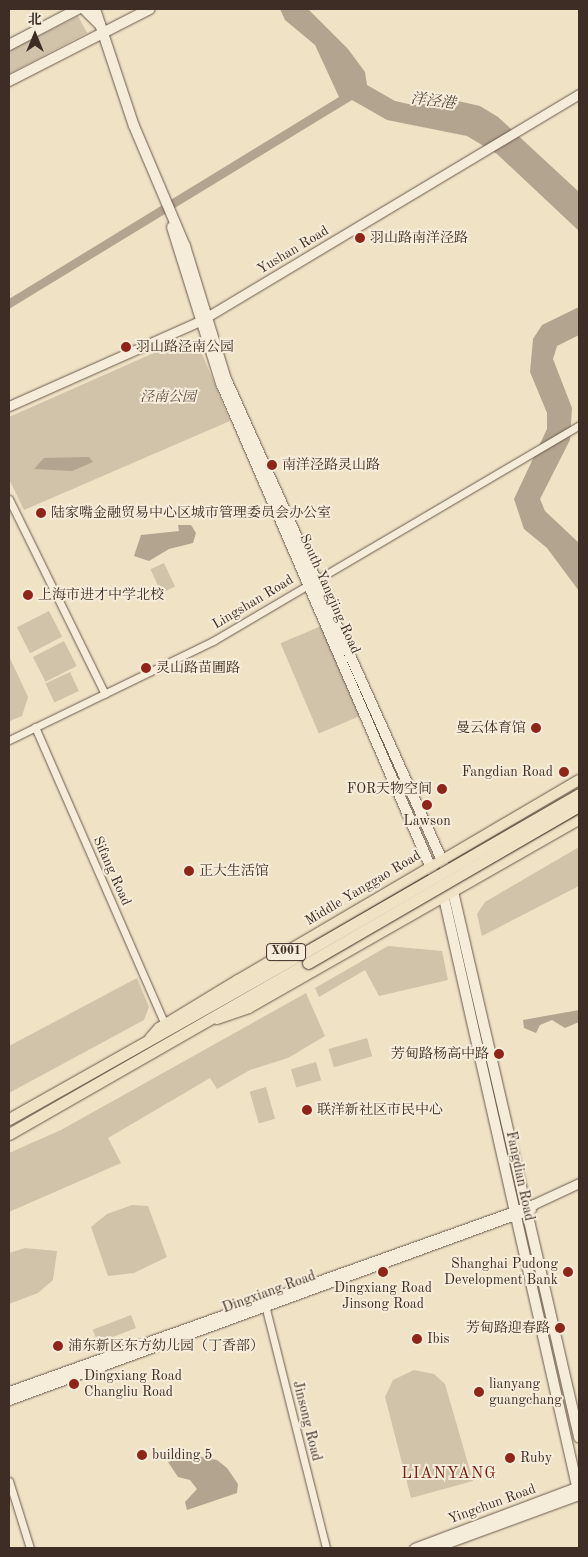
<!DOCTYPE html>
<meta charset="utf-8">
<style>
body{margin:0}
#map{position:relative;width:588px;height:1557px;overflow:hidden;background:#efe2c5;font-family:"Old Standard TT","Noto Serif SC",serif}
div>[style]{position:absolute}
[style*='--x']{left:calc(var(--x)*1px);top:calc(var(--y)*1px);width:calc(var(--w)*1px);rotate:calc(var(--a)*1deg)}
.green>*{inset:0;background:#d1c3aa;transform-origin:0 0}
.water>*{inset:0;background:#b3a48f}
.roads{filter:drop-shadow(0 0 1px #6a5a4d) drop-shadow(0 0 1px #6a5a4d)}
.minor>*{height:7px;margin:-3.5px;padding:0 3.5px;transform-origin:3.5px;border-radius:3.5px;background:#f5ecd9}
.tertiary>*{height:9px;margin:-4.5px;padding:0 4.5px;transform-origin:4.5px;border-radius:4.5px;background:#f5ecd9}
.secondary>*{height:10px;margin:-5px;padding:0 5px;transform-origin:5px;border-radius:5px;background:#f5ecd9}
.primary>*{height:10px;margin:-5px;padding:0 5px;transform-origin:5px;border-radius:5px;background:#efe2c5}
.trunk>*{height:11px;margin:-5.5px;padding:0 5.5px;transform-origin:5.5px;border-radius:5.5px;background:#efe2c5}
.bridges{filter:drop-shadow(0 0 1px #3e2d25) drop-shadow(0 0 1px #3e2d25)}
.trunk-bridge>*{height:11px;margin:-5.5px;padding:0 5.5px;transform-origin:5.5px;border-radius:5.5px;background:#efe2c5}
.dots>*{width:14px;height:14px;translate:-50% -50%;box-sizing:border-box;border:2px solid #f5ecd9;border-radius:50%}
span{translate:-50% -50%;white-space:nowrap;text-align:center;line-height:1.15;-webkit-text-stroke:4px #f5ecd9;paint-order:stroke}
.shield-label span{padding:1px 4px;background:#f5ecd9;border:1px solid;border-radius:4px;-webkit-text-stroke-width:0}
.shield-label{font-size:12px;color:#3e2d25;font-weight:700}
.poi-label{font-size:14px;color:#3e2d25}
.left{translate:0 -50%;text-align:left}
.right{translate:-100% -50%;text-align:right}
.street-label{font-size:14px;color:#3e2d25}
.park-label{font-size:14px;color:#5b4b40;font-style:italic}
.water-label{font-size:15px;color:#5b4b40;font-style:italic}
.quarter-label{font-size:16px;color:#7a1f14;letter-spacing:1px}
.frame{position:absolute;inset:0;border:10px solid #3e2d25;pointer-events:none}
.north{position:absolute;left:10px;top:10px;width:50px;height:50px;-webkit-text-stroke:4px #f5ecd9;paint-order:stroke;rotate:0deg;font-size:14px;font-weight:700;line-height:20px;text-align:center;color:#3e2d25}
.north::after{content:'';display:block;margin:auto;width:18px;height:22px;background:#3e2d25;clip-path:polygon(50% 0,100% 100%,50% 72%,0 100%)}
</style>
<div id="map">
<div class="green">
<i style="clip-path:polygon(78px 16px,87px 33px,9px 74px,9px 51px)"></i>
<i style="clip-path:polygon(181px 341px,192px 341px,200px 349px,230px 421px,24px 510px,9px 479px,9px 417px)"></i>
<i style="left:164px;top:563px;width:26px;height:15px;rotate:65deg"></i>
<i style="left:49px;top:611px;width:29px;height:36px;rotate:63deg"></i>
<i style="left:321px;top:626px;width:98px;height:44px;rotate:67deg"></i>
<i style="left:64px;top:641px;width:28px;height:35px;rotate:63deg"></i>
<i style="clip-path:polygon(9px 656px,28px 697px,22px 716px,10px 721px)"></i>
<i style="left:70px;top:672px;width:21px;height:27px;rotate:65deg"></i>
<i style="clip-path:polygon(579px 847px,579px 886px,482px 936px,477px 914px,485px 902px)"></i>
<i style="clip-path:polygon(388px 946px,442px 951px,448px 980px,379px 996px,365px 970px,319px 997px,315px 988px)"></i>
<i style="clip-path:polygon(137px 978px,149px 1007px,144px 1020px,9px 1093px,9px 1046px)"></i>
<i style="clip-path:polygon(306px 993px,325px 1036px,288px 1058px,250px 1070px,217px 1089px,210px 1078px,108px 1138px,121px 1163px,9px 1212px,9px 1153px,61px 1130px)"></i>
<i style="left:367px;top:1038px;width:19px;height:40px;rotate:74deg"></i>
<i style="left:316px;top:1062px;width:19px;height:26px;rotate:74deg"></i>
<i style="left:266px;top:1087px;width:33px;height:17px;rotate:74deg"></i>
<i style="clip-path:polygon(132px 1205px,148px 1206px,167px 1257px,134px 1273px,108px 1276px,91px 1227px,107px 1214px)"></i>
<i style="clip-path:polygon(25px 1248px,57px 1251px,53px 1280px,38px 1293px,9px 1304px,9px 1253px)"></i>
<i style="left:131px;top:1315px;width:14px;height:41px;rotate:69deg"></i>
<i style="clip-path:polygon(414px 1370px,434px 1374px,445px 1384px,473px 1481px,411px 1498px,385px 1397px,393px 1380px)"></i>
</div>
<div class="water">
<i style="clip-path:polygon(280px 9px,308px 9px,348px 49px,365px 72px,367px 85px,395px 101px,413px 105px,458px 101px,480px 106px,498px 117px,579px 192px,579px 231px,497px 154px,467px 136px,387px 120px,352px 100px,9px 309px,9px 299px,339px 97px,315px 45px,285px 20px)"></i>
<i style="clip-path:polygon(579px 307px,579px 335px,557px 346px,553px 359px,572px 408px,570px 440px,540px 499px,545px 511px,579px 543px,579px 591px,547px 548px,524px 529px,514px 499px,547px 429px,547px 413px,530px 372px,533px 339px,542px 325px)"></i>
<i style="clip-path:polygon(89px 457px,93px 462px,72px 471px,34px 469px,44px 458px)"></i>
<i style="clip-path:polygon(178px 525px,191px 525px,196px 533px,193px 543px,169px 549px,149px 561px,134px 556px,141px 535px,179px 531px)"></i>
<i style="clip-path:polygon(579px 1010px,579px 1022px,565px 1028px,552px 1020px,540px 1025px,536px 1033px,524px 1028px,523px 1020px)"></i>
<i style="clip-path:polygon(192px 1455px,217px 1460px,227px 1468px,238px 1484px,237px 1493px,187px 1510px,185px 1502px,197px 1489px,190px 1480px,178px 1477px,168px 1462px)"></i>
</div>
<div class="roads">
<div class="minor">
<i style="--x:9;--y:499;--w:217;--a:63.8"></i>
<i style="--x:35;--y:727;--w:324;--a:66.4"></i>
<i style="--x:9;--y:740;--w:227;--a:-25.9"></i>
<i style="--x:213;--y:641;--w:425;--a:-30.5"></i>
<i style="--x:264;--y:1301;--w:255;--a:75.9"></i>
<i style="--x:9;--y:1481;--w:70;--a:72.6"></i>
</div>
<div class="tertiary">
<i style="--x:9;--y:406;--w:209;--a:-24"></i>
<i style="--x:200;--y:321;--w:442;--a:-30.9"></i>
<i style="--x:9;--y:1391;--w:557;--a:-19.61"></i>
<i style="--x:534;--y:1204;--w:50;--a:-25"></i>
<i style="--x:9;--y:1400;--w:556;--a:-20.1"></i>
<i style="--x:414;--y:1548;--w:176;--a:-20.6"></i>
<i style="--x:434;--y:1548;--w:154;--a:-20.1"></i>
</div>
<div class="secondary">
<i style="--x:84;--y:9;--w:23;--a:45"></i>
<i style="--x:95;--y:9;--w:123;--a:71.6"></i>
<i style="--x:134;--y:126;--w:130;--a:67"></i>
<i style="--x:185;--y:246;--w:139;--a:72.9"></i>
<i style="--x:226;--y:379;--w:535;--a:65.83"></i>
<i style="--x:9;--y:45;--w:78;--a:-27.6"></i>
<i style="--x:9;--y:81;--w:158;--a:-27.1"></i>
<i style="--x:172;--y:227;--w:164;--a:72.6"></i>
<i style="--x:221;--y:383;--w:561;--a:66.59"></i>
<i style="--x:444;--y:898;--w:612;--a:77.26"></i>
<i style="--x:451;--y:883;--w:569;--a:76.99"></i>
</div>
<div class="primary">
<i style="--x:217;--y:1019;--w:34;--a:-19"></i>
<i style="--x:249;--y:1008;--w:380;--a:-29.7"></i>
<i style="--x:150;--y:1038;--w:13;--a:-48"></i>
<i style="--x:159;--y:1028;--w:92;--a:-31.3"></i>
<i style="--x:238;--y:980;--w:395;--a:-30.4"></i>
</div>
<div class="trunk">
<i style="--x:9;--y:1119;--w:336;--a:-29.4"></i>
<i style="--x:9;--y:1134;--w:344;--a:-29.8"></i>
</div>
</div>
<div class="bridges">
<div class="trunk-bridge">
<i style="--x:302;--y:954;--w:320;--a:-30"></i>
<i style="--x:308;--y:963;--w:313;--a:-30.1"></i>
</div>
</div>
<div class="dots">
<i style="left:360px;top:238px;background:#8f2418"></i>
<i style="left:126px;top:347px;background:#8f2418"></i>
<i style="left:272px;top:465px;background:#8f2418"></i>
<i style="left:41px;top:513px;background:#8f2418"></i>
<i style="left:28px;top:595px;background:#8f2418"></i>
<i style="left:146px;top:668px;background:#8f2418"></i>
<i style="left:536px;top:728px;background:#8f2418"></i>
<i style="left:564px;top:772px;background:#8f2418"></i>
<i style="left:442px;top:789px;background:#8f2418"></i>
<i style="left:427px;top:805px;background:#8f2418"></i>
<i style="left:189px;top:871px;background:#8f2418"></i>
<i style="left:499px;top:1054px;background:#8f2418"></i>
<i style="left:307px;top:1110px;background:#8f2418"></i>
<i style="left:383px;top:1272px;background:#8f2418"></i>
<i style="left:568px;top:1272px;background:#8f2418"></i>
<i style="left:560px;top:1328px;background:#8f2418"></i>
<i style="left:417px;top:1339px;background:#8f2418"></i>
<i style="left:58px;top:1346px;background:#8f2418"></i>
<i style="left:74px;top:1384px;background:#8f2418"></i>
<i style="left:479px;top:1392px;background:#8f2418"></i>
<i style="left:142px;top:1455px;background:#8f2418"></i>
<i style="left:510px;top:1458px;background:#8f2418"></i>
</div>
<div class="shield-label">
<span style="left:286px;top:952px">X001</span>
</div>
<div class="poi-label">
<span class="left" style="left:370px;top:238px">羽山路南洋泾路</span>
<span class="left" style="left:136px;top:347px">羽山路泾南公园</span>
<span class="left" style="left:282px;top:465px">南洋泾路灵山路</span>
<span class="left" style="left:51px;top:513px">陆家嘴金融贸易中心区城市管理委员会办公室</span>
<span class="left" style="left:38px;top:595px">上海市进才中学北校</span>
<span class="left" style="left:156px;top:668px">灵山路苗圃路</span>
<span class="right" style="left:526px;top:728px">曼云体育馆</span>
<span class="right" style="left:553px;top:772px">Fangdian Road</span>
<span class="right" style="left:432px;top:789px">FOR天物空间</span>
<span style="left:427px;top:821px">Lawson</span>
<span class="left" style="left:199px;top:871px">正大生活馆</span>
<span class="right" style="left:489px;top:1054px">芳甸路杨高中路</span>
<span class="left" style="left:317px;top:1110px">联洋新社区市民中心</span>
<span class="right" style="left:558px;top:1272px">Shanghai Pudong<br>Development Bank</span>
<span style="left:383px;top:1296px">Dingxiang Road<br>Jinsong Road</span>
<span class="right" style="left:550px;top:1328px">芳甸路迎春路</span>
<span class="left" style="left:427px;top:1339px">Ibis</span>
<span class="left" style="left:68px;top:1346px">浦东新区东方幼儿园（丁香部）</span>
<span class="left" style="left:84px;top:1384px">Dingxiang Road<br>Changliu Road</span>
<span class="left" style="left:489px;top:1392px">lianyang<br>guangchang</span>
<span class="left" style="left:152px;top:1455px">building 5</span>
<span class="left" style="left:520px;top:1458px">Ruby</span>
</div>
<div class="street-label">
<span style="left:293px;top:250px;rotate:-31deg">Yushan Road</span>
<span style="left:330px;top:594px;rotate:66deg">South Yangjing Road</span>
<span style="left:253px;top:602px;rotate:-31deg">Lingshan Road</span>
<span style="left:112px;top:871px;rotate:66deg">Sifang Road</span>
<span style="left:363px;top:888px;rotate:-31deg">Middle Yanggao Road</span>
<span style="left:520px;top:1176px;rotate:78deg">Fangdian Road</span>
<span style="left:269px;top:1292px;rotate:-20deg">Dingxiang Road</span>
<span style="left:307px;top:1421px;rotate:76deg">Jinsong Road</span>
<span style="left:492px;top:1504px;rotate:-20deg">Yingchun Road</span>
</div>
<div class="park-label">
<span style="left:168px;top:397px">泾南公园</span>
</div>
<div class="water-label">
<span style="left:433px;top:102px;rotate:7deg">洋泾港</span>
</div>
<div class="quarter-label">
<span style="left:449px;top:1474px">LIANYANG</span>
</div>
<div class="frame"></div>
<div class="north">北</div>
</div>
